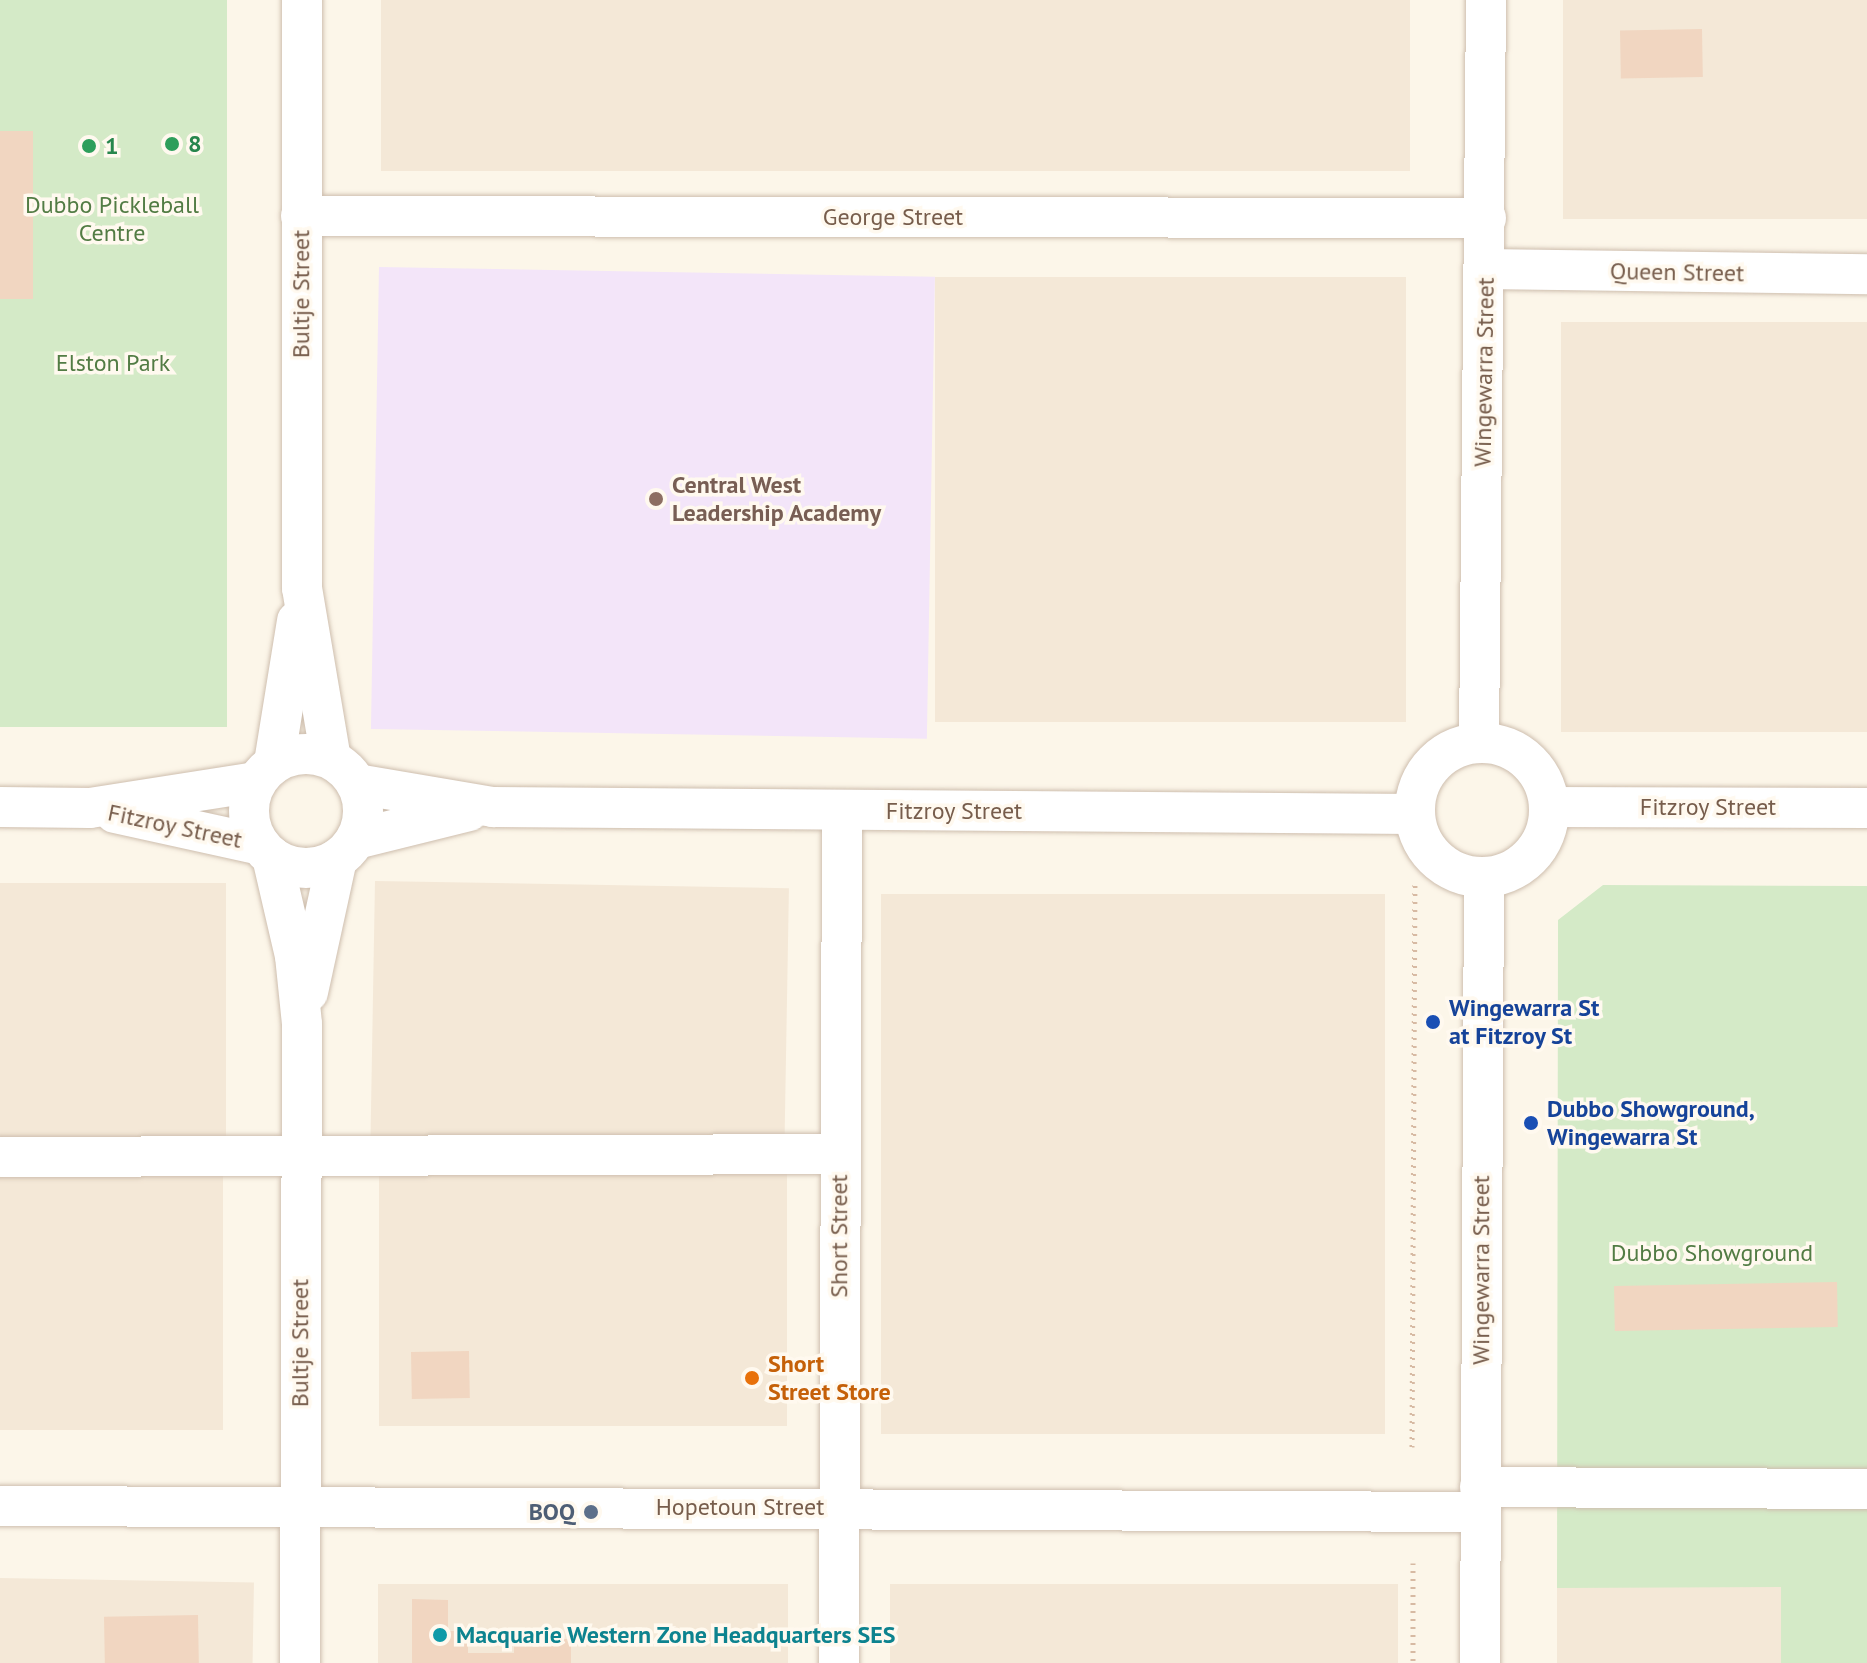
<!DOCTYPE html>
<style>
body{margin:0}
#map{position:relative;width:1867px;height:1663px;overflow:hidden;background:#fcf6e9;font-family:"PT Sans",sans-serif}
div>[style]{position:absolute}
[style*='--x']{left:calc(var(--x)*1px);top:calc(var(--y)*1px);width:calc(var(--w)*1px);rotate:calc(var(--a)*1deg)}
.residential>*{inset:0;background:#f4e8d7;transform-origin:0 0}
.education>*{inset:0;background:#f3e5f9;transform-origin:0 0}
.green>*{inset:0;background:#d4eac7;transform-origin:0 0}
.building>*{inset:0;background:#f1d6c1;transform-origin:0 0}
.path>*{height:5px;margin-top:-2.5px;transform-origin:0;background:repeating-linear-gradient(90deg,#d7baa3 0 2px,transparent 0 8px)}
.roads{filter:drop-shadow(0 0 2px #cebeae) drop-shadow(0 0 2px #cebeae)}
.minor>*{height:40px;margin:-20px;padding:0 20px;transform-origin:20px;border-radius:20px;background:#fff}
.minor>.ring{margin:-20px;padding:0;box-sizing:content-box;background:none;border:40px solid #fff;border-radius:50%}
.dots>*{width:22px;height:22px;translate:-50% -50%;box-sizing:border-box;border:4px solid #fff9ef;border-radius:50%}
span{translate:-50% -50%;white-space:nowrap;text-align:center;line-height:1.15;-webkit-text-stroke:7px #fff9ef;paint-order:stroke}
.leisure-label{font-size:24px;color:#27864d;font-weight:700}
.left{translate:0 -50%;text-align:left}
.park-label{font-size:24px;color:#527c44}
.street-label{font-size:24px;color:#775d4c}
.education-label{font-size:24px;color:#785e54;font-weight:700}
.transit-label{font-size:24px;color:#164399;font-weight:700}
.food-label{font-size:24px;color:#c56008;font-weight:700}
.service-label{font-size:24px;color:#4e5e75;font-weight:700}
.right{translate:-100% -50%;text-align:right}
.culture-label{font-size:24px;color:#0d838f;font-weight:700}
</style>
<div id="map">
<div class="residential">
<i style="left:381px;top:0;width:1029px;height:171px"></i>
<i style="left:1563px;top:0;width:304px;height:219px"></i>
<i style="left:935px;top:277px;width:471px;height:445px"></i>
<i style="left:1561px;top:322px;width:306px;height:410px"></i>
<i style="left:375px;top:881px;width:414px;height:260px;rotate:1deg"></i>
<i style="left:0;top:883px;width:226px;height:256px"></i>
<i style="left:881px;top:894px;width:504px;height:540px"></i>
<i style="left:0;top:1172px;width:223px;height:258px"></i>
<i style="left:787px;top:1172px;width:254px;height:408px;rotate:90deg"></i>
<i style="left:0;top:1578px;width:254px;height:85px;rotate:1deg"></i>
<i style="left:378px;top:1584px;width:410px;height:79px"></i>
<i style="left:890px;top:1584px;width:508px;height:79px"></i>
<i style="left:1781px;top:1587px;width:76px;height:224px;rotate:90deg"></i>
</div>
<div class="education">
<i style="left:379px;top:267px;width:556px;height:462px;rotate:1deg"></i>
</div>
<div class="green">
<i style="left:0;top:0;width:227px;height:727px"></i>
<i style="clip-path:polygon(1603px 885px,1867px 886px,1867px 1663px,1781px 1663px,1781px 1587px,1557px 1588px,1558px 920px)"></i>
</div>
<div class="building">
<i style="left:1702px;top:29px;width:48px;height:82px;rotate:89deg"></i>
<i style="left:0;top:131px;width:33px;height:168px"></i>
<i style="left:1837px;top:1282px;width:45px;height:223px;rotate:89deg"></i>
<i style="left:469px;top:1351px;width:47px;height:58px;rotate:89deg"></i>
<i style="clip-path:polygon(412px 1599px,448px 1600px,448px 1631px,468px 1631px,468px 1653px,514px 1653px,514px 1639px,571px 1639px,571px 1663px,412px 1663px)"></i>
<i style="left:198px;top:1615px;width:48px;height:94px;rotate:89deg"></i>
</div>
<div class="path">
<i style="--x:1412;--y:1447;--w:566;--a:-89.7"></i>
<i style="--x:1413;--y:1563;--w:100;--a:90"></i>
</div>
<div class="roads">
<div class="minor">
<i style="--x:302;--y:0;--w:588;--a:90"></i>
<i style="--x:302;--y:588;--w:173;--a:80.4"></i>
<i style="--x:301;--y:216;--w:1185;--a:0.1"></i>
<i style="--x:1486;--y:269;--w:381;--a:0.8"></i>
<i style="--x:1479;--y:743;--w:743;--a:-89.46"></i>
<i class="ring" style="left:1415px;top:743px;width:94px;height:94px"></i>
<i class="ring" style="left:249px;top:754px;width:74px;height:74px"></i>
<i style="--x:274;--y:763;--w:144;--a:-80.8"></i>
<i style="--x:357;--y:784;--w:138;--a:9.6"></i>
<i style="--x:493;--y:807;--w:922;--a:0.43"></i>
<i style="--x:0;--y:807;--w:90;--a:0.6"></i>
<i style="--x:90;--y:808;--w:168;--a:-8.9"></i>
<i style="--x:1549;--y:807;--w:318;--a:0.2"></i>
<i style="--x:115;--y:813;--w:148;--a:12.4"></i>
<i style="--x:356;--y:839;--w:116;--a:-13.9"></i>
<i style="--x:272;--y:857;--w:102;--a:76.9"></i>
<i style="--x:295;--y:956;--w:68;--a:84.1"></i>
<i style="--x:302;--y:1024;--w:639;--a:90.18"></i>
<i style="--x:308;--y:992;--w:136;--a:-77.7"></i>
<i style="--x:0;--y:1157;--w:840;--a:-0.2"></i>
<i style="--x:1480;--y:1487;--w:387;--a:0.3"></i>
<i style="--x:0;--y:1506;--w:1480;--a:0.23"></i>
<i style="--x:839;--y:1663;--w:853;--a:-89.8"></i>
<i style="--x:1480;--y:1663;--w:785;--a:-89.71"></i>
</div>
</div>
<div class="dots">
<i style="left:172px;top:144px;background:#2e9e5b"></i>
<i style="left:89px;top:146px;background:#2e9e5b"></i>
<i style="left:656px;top:499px;background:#8d6e63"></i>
<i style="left:1433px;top:1022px;background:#1a4fb4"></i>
<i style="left:1531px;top:1123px;background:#1a4fb4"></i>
<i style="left:752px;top:1378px;background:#e8710a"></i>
<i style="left:591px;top:1512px;background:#5c6f8a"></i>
<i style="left:440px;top:1635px;background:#0f9aa8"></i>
</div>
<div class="leisure-label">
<span class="left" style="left:188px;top:144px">8</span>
<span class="left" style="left:105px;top:146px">1</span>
</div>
<div class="park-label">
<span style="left:112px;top:219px">Dubbo Pickleball<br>Centre</span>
<span style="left:113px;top:363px">Elston Park</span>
<span style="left:1712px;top:1253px">Dubbo Showground</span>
</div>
<div class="street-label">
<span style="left:893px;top:217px">George Street</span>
<span style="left:1677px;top:272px;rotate:1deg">Queen Street</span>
<span style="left:301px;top:294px;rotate:-90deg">Bultje Street</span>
<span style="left:1484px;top:372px;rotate:-89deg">Wingewarra Street</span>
<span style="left:1708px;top:807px">Fitzroy Street</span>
<span style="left:954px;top:811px">Fitzroy Street</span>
<span style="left:175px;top:826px;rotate:12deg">Fitzroy Street</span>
<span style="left:839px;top:1236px;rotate:-90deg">Short Street</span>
<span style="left:1481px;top:1270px;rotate:-90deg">Wingewarra Street</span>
<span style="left:300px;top:1343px;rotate:-90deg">Bultje Street</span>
<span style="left:740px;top:1507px">Hopetoun Street</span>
</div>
<div class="education-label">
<span class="left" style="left:672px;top:499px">Central West<br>Leadership Academy</span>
</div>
<div class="transit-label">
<span class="left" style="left:1449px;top:1022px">Wingewarra St<br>at Fitzroy St</span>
<span class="left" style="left:1547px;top:1123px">Dubbo Showground,<br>Wingewarra St</span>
</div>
<div class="food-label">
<span class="left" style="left:768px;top:1378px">Short<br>Street Store</span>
</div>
<div class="service-label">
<span class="right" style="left:575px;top:1512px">BOQ</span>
</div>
<div class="culture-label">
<span class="left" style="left:456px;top:1635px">Macquarie Western Zone Headquarters SES</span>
</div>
</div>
